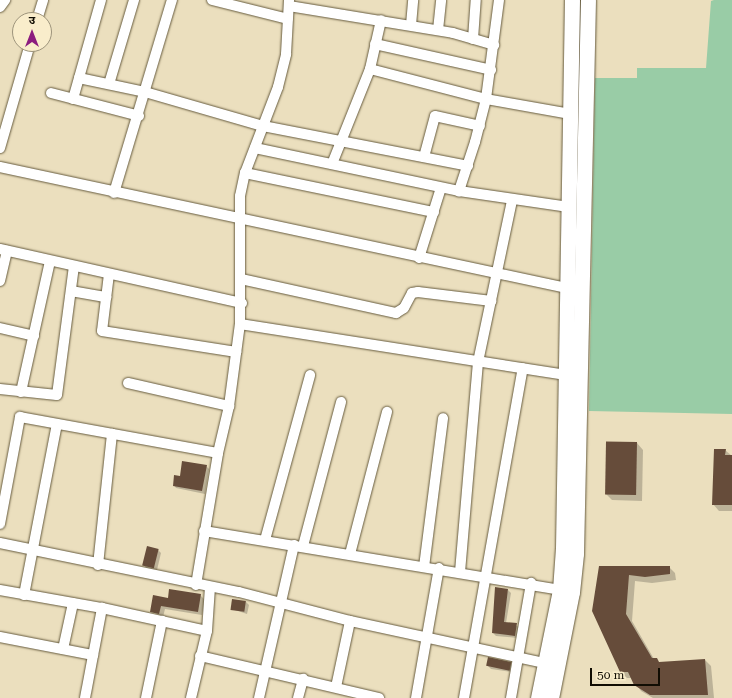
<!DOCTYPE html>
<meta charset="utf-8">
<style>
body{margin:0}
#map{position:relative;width:732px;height:698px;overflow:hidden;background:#ebdfbe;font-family:"Roboto Serif","Noto Sans Devanagari",serif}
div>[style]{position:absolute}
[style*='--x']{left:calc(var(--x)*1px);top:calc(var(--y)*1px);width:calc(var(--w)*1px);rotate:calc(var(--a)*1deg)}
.green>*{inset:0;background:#99cca6}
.shadow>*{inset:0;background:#0003}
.building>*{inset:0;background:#664c3a;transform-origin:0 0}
.roads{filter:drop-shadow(0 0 1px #665b3e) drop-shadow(0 0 1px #665b3e)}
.street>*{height:10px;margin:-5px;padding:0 5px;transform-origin:5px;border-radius:5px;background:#fff}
.secondary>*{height:15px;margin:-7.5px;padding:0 7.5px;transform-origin:7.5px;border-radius:7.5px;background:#fff}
span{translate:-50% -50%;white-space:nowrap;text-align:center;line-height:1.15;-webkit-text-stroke:4px #f9edcb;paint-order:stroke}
.north{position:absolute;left:12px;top:12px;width:40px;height:40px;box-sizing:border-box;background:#f9edcb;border:1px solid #9c937b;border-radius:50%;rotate:0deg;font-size:11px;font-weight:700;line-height:16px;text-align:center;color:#110d03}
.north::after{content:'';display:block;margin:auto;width:14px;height:18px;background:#8c1c7f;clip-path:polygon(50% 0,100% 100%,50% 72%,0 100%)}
.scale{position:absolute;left:590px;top:668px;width:70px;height:18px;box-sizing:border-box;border:2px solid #110d03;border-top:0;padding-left:5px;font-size:12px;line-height:14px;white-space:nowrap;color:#110d03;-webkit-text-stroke:3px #f9edcb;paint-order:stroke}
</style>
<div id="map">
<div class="green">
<i style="clip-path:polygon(714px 0,732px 0,732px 414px,589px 411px,595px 78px,637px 78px,637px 68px,706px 68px,711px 1px)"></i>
</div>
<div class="shadow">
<i style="clip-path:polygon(637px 443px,643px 450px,642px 501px,612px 500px,606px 494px)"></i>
<i style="clip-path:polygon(725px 450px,732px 456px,732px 511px,719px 511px,713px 504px)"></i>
<i style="clip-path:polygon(206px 466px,209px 469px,205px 494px,176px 488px,174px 485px)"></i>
<i style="clip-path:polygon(158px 550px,161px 553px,157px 570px,146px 568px,144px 565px)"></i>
<i style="clip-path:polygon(600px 567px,669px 567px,675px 573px,676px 580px,652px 583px,635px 581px,632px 621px,654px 659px,660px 663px,705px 660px,711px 666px,714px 698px,653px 698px,641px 691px,632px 678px,627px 678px,621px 672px)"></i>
<i style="clip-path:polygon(508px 590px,511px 593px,506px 623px,520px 627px,518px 638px,496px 636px,493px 633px)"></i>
<i style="clip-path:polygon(200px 595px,205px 600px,202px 615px,165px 609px,163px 617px,151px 611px,169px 599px)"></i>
<i style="clip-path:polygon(246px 602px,249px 605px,247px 614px,232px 609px)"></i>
<i style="clip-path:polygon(510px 663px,513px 666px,512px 672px,491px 669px,488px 666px)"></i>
</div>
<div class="building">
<i style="left:637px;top:442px;width:53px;height:31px;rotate:91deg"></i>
<i style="clip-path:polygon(714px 449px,726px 449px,725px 455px,732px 455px,732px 505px,712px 505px)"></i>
<i style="clip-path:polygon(182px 461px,207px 465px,202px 491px,173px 486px,174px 475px,180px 476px)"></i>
<i style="left:147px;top:546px;width:12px;height:20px;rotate:14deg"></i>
<i style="clip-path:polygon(599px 566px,670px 566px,670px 574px,645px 577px,629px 575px,626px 614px,652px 658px,657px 658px,659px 662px,705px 659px,708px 695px,650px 695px,634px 685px,628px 672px,620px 672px,592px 611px)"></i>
<i style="clip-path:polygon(495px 587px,508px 589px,504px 622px,517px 623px,515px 636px,492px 633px)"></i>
<i style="clip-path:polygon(169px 589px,201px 594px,198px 612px,161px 606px,159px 614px,150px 612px,153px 595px,168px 598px)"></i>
<i style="left:232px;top:599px;width:14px;height:11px;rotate:8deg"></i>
<i style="left:488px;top:657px;width:24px;height:9px;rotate:12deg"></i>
</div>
<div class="roads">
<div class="street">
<i style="--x:212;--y:0;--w:78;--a:14"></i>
<i style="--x:499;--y:0;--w:100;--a:97.5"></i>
<i style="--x:486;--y:99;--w:44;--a:104.3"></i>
<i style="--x:475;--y:142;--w:52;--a:108.1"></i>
<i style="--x:459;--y:191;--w:111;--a:8.3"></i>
<i style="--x:289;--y:6;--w:166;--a:9.3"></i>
<i style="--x:453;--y:33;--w:43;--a:16.3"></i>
<i style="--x:0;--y:7;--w:9;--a:-54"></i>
<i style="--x:37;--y:20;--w:21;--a:-73"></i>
<i style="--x:411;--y:25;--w:25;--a:-85"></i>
<i style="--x:438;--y:30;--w:30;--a:-84"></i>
<i style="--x:473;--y:39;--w:39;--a:-86"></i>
<i style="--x:375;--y:44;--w:119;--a:12.6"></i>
<i style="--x:370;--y:69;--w:120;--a:14.5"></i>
<i style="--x:486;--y:99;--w:85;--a:10.1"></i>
<i style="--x:79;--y:78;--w:67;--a:12"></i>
<i style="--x:145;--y:92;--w:123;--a:16.1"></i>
<i style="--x:263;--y:126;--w:209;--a:11"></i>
<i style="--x:109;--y:84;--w:88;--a:-73.4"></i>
<i style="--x:51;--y:93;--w:91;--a:14.6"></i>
<i style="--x:73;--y:99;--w:103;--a:-74.2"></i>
<i style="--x:0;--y:148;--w:108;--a:-73.9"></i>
<i style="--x:255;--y:148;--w:208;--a:11.9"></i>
<i style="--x:424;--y:157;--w:42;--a:-75"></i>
<i style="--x:435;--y:116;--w:46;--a:12.5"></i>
<i style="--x:332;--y:164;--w:102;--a:-68.2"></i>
<i style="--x:370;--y:69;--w:50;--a:-77.3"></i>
<i style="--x:0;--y:167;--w:580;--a:12.05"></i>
<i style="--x:245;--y:173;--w:193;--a:11.7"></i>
<i style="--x:114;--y:193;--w:202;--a:-73.3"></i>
<i style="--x:0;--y:249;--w:248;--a:12.6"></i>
<i style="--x:419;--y:258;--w:73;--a:-72.6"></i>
<i style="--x:109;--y:274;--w:57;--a:97"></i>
<i style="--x:102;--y:331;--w:136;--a:8.9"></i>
<i style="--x:241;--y:279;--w:159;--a:12.4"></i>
<i style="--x:396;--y:313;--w:9;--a:-32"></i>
<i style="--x:404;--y:308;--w:17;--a:-62"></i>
<i style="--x:412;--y:293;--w:6;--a:-9"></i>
<i style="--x:418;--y:292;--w:74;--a:7"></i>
<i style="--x:0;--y:281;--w:31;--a:-77"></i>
<i style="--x:71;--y:291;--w:36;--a:10"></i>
<i style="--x:240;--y:324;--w:330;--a:8.9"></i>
<i style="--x:0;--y:328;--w:35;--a:13"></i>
<i style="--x:128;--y:383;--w:104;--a:12.8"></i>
<i style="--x:0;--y:389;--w:57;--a:6"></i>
<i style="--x:57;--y:395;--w:130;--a:-82.5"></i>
<i style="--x:21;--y:392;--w:134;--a:-77.5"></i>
<i style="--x:0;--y:524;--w:109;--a:-79.4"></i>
<i style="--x:20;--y:417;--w:201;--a:10.3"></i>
<i style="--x:204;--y:531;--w:367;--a:9.4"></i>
<i style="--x:265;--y:540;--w:171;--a:-74.7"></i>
<i style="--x:0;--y:543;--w:244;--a:11.6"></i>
<i style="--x:239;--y:592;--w:115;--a:14.6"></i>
<i style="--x:350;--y:621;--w:199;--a:12.2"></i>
<i style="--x:303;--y:546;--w:149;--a:-75.2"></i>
<i style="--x:350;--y:554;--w:147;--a:-75.4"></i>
<i style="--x:98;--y:565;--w:132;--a:-83.9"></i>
<i style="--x:424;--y:567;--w:150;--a:-82.7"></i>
<i style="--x:460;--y:572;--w:211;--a:-85.1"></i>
<i style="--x:478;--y:362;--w:165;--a:-78.1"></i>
<i style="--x:196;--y:585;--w:134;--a:-80.5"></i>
<i style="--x:218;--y:453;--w:48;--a:-76.8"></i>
<i style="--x:229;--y:406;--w:83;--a:-82.4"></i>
<i style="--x:240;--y:324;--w:128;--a:-90"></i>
<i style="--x:240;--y:196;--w:24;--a:-78"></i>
<i style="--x:245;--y:173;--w:92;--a:-69"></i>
<i style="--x:278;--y:87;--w:34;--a:-76"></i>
<i style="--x:286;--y:54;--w:54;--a:-86.8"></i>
<i style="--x:0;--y:590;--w:104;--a:10"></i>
<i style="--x:102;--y:608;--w:107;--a:12.4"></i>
<i style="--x:24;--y:595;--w:174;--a:-79.1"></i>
<i style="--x:0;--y:637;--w:95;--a:11"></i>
<i style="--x:63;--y:649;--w:47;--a:-77.7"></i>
<i style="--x:200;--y:656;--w:184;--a:13.2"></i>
<i style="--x:336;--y:687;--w:67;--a:-78"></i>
<i style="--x:85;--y:698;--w:92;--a:-79.3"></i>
<i style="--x:146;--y:698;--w:79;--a:-78.3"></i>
<i style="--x:191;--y:698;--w:69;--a:-76.6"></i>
<i style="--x:207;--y:631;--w:44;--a:-86.1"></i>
<i style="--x:259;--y:698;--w:157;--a:-77.1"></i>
<i style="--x:298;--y:698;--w:20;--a:-75"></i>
<i style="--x:416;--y:698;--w:132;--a:-80"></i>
<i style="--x:464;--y:698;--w:335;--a:-79.9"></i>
<i style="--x:511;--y:698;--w:117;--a:-80.1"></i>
</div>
<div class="secondary">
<i style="--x:538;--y:698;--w:110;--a:-78.5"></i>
<i style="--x:560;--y:590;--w:42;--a:-85.9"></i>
<i style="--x:563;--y:548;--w:548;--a:-89.06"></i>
<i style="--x:551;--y:698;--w:108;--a:-78.8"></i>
<i style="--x:572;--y:592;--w:39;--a:-84"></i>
<i style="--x:576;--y:553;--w:553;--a:-88.76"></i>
</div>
</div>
<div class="north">उ</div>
<div class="scale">50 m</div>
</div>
